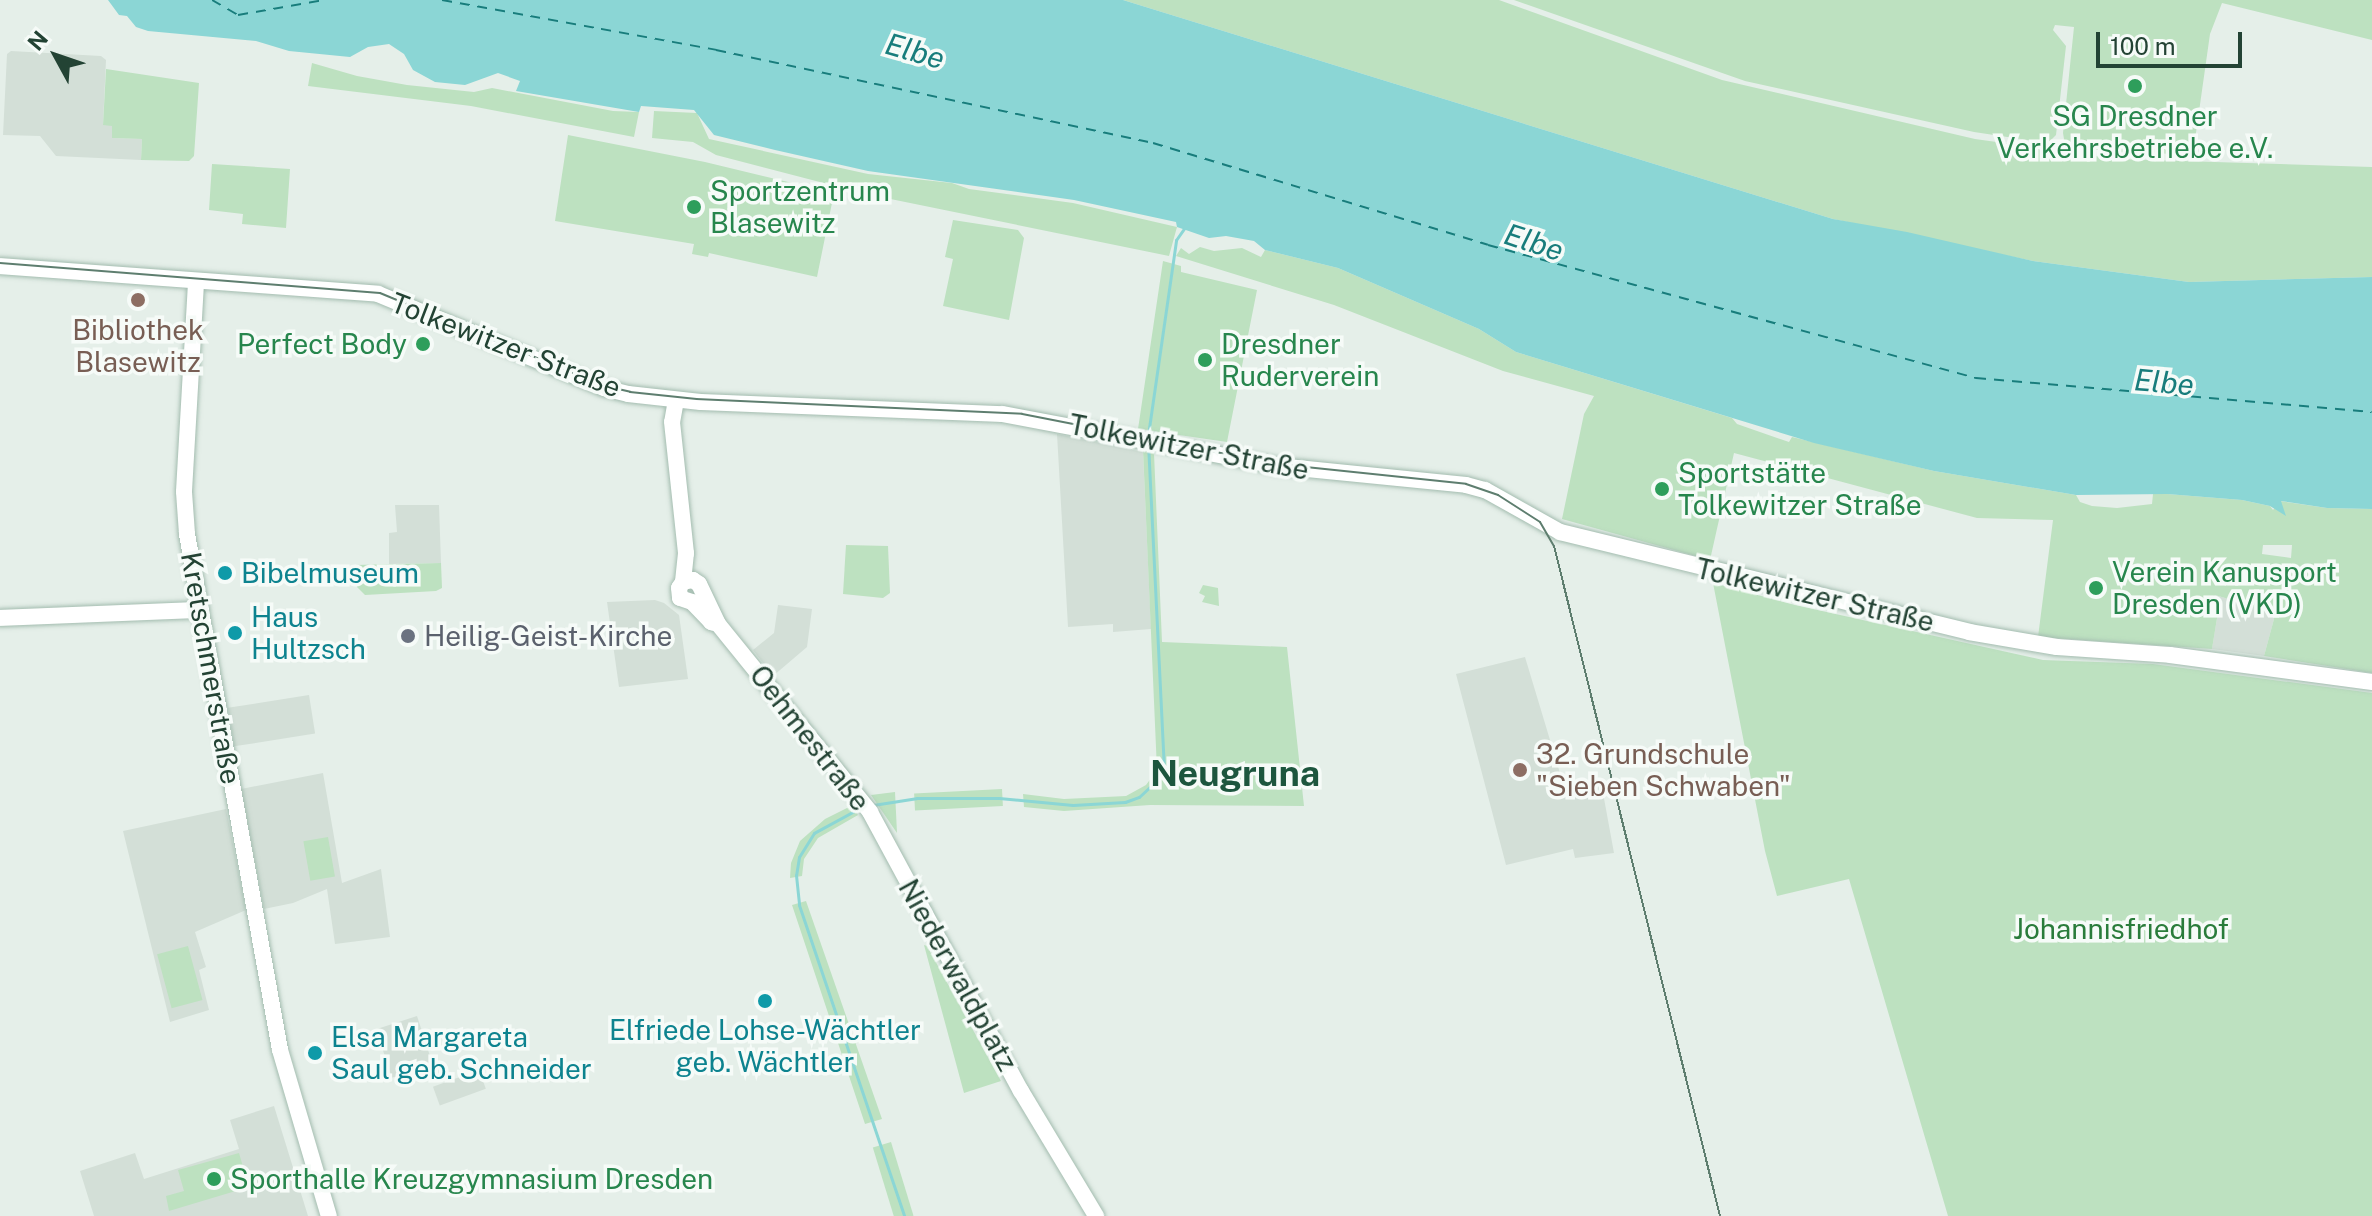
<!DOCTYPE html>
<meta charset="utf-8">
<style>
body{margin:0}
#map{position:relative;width:2372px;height:1216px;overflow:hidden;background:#e5efe9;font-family:"Public Sans",sans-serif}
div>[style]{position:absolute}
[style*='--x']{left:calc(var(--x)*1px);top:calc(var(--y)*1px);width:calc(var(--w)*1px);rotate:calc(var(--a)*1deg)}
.built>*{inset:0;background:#d3dfd7;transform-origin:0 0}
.green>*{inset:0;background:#bde1c0;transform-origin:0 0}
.water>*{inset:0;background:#8bd6d5}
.stream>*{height:3px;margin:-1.5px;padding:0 1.5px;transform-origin:1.5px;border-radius:1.5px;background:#8bd6d5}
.ferry>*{height:2px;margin-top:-1px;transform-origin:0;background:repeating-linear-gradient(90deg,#187d7c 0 10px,transparent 0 18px)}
.roads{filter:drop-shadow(0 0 2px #a3bcaf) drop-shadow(0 0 2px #a3bcaf)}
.secondary>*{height:16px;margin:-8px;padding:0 8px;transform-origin:8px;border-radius:8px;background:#fff}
.tram>*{height:2px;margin:-1px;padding:0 1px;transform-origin:1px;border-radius:1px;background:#5e7e6f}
.dots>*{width:22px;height:22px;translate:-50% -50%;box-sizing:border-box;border:4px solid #f6fbf8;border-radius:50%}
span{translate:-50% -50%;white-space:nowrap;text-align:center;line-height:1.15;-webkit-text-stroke:7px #f6fbf8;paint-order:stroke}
.leisure-label{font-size:28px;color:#27864d}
.left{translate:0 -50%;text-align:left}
.right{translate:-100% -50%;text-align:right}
.education-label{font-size:28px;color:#785e54}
.street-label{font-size:28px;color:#234334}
.culture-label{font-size:28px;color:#0d838f}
.worship-label{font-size:28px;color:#5b616d}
.park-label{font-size:28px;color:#2a7c3b}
.water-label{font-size:30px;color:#187d7c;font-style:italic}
.district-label{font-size:36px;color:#1d563e;font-weight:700}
.north{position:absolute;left:16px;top:16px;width:80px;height:80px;-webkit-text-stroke:6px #f6fbf8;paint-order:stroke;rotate:310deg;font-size:22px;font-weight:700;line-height:32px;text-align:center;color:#234334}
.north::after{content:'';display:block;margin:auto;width:28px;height:36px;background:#234334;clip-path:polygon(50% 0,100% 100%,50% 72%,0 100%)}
.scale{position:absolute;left:2096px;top:32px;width:146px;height:36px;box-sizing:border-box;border:4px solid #234334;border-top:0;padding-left:10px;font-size:24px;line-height:28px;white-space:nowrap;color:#234334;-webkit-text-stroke:6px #f6fbf8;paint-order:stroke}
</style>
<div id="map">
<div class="built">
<i style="clip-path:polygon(11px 51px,101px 56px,106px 60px,103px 124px,112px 125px,112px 138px,142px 139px,141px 160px,56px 156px,40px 136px,3px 135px,7px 54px)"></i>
<i style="clip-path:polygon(1057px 434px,1143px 452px,1151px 629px,1113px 632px,1113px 624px,1068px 627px)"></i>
<i style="clip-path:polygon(395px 505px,439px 505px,441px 563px,389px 564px,389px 533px,397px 532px)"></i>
<i style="clip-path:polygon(2215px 595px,2272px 612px,2274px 619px,2264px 656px,2212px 649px,2219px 606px,2212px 604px)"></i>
<i style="clip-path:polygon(655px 600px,664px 603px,679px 615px,688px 679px,619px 687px,607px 602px)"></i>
<i style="clip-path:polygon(778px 605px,812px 609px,807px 647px,773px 676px,753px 650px,774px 633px)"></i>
<i style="clip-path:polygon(1525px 657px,1566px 793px,1601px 782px,1614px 853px,1575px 858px,1573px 849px,1506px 865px,1456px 674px)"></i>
<i style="left:309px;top:695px;width:39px;height:82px;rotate:81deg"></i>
<i style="clip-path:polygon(323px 773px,342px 883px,381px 869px,390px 937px,335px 944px,327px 889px,293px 903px,264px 909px,241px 789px)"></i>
<i style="clip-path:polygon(226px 809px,246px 910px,195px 932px,206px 967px,199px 970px,209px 1010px,170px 1022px,123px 831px)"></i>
<i style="left:417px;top:1016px;width:51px;height:43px;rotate:72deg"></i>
<i style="left:479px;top:1070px;width:20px;height:49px;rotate:70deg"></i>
<i style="clip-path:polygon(274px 1106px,308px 1216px,94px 1216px,80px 1171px,135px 1153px,144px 1179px,239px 1149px,230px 1120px)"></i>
</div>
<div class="green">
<i style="clip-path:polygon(1123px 0,1499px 0,1722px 80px,1975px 139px,2117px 159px,2372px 167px,2372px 277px,2189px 282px,2033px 261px,1833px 219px)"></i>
<i style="clip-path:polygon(1514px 0,2372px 0,2372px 40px,2222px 3px,2210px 34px,2193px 154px,2119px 153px,2065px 145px,2063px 133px,2074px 27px,2055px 25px,2053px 30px,2066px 46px,2056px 135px,2048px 143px,1974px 132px,1745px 81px)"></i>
<i style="clip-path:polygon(312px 63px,357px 76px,407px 85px,474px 92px,492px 88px,613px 111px,639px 112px,634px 137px,471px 106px,308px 86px)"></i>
<i style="clip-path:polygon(106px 69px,199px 83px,194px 156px,189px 161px,141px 160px,142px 139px,112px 138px,112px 126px,103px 125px)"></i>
<i style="clip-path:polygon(654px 111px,697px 113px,709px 139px,868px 174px,952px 183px,969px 189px,1073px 203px,1177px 227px,1169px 256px,866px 194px,716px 155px,693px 142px,652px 138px)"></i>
<i style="clip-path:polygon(568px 135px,705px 162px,834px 193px,817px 277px,709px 253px,708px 257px,692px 254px,694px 244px,555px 221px)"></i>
<i style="clip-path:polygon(212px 164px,290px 169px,286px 228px,242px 224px,243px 214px,209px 210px)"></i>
<i style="clip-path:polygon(953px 220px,1018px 230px,1024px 238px,1009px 320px,943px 306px,953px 259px,945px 257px)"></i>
<i style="clip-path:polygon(evenodd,1200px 247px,1214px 251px,1242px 248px,1261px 257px,1265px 250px,1338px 268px,1479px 329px,1516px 352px,1732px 418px,1737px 424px,1789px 442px,1792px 437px,1934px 471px,2076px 495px,2080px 502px,2092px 506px,2117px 508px,2152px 504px,2153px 494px,2167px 494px,2242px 500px,2270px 506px,2273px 510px,2280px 501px,2327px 508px,2372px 509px,2372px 673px,2264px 656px,2274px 619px,2272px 612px,2215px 595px,2213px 604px,2219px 606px,2212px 649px,2038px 637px,2053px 520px,1977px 518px,1734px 453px,1710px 560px,1562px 519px,1584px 414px,1594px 396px,1503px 371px,1334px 305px,1176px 256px,1181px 248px,1189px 254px,1200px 247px,2263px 545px,2292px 545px,2291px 558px,2262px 554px,2263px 545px)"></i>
<i style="clip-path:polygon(1163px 261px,1181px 266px,1181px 272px,1257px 290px,1227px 442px,1138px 429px)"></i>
<i style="clip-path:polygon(1143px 450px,1154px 453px,1162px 642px,1287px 647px,1304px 806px,1150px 805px,1064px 811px,1024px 807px,1023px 794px,1064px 799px,1126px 796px,1146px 785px,1157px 770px)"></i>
<i style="clip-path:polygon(846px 545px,888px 546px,890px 593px,883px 598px,843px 594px)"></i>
<i style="clip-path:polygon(441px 563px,442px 588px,436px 591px,365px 595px,357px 587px,355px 565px)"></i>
<i style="clip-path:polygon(1713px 583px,1795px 605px,2043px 660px,2153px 664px,2372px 693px,2372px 1216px,1948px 1216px,1849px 879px,1777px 896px,1765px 851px)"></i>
<i style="clip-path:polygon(1203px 585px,1218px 588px,1219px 606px,1202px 602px,1205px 596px,1199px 593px)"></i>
<i style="left:1002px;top:789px;width:17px;height:88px;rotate:87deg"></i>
<i style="clip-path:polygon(895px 792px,897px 833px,871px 795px)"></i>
<i style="clip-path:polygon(851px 806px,858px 815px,818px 838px,804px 859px,802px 876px,790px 878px,791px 863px,800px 841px,825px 819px)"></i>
<i style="left:328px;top:837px;width:40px;height:25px;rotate:80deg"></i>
<i style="clip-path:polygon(806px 901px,882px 1119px,865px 1124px,792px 905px)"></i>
<i style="clip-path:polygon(924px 945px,927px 946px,1001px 1081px,964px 1093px)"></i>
<i style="left:188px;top:946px;width:56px;height:32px;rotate:75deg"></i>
<i style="left:891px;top:1142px;width:77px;height:19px;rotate:73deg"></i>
<i style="clip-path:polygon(239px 1153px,249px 1187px,169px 1211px,166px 1196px,184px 1191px,178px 1170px)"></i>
</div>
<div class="water">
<i style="clip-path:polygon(108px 0,1123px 0,1833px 219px,1907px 232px,2033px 261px,2189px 282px,2372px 277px,2372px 509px,2327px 508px,2281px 501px,2286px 516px,2270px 506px,2242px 500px,2167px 494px,2076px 495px,1934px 471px,1814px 443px,1516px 352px,1479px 329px,1338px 268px,1265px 250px,1254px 241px,1226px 236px,1209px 238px,1177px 227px,1176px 222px,1074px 200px,868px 171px,775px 150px,714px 135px,694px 110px,641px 106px,639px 112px,516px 91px,520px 81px,498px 73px,465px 85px,435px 82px,413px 70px,404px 54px,389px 44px,368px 47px,350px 57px,289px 51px,256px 41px,148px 31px,136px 27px,127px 16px,119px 15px)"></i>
</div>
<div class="stream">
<i style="--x:1148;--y:435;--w:197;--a:-81.8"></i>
<i style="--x:1176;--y:240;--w:16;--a:-55"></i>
<i style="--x:873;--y:805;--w:45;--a:-9"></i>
<i style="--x:917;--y:798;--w:82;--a:0"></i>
<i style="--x:999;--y:798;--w:74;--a:5.4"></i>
<i style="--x:1073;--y:805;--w:52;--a:-3.3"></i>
<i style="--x:1125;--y:802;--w:15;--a:-20"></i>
<i style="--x:1139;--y:797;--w:26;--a:-43"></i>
<i style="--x:1158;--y:779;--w:11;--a:-56"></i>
<i style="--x:1164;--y:770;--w:324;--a:-92.8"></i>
<i style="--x:858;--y:809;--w:50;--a:151.4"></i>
<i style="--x:814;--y:833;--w:28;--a:122"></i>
<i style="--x:799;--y:857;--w:18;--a:99"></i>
<i style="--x:796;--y:875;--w:30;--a:84"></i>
<i style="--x:799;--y:905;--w:328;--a:71.3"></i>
</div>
<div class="ferry">
<i style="--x:212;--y:0;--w:30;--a:30"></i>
<i style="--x:238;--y:15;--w:87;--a:-9.9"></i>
<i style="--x:442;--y:0;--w:279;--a:10.3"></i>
<i style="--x:716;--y:50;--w:447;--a:12"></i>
<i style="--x:1153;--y:143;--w:350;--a:16.9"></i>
<i style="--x:1488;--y:245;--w:506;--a:15.25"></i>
<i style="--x:1976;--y:378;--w:397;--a:4.9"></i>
</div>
<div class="roads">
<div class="secondary">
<i style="--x:0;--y:266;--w:379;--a:4.2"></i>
<i style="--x:378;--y:294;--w:245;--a:22.6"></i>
<i style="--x:604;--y:388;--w:25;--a:14"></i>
<i style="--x:628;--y:394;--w:73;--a:6.3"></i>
<i style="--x:701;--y:402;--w:302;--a:2.3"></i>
<i style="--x:1003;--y:414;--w:279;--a:10.7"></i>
<i style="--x:1277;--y:466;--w:190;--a:5.7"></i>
<i style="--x:1466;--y:485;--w:20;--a:15"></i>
<i style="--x:1485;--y:490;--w:86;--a:29.2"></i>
<i style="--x:1560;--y:532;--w:421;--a:13.7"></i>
<i style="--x:1969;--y:632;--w:89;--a:9.7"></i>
<i style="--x:2057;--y:647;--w:113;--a:4"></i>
<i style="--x:2170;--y:655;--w:204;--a:7.6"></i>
<i style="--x:196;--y:283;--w:209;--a:93.3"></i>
<i style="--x:184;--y:492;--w:42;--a:85.9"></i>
<i style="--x:187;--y:534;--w:524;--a:79.78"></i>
<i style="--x:280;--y:1050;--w:173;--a:73.6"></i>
<i style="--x:676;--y:400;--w:22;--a:100"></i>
<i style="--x:672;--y:422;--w:132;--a:83.9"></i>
<i style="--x:686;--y:553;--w:29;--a:96"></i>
<i style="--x:0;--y:618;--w:201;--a:-2.3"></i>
<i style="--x:718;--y:624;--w:44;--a:-115.4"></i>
<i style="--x:699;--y:584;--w:7;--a:-146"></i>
<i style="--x:693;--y:580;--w:10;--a:169"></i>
<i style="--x:683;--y:582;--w:7;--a:124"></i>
<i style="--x:679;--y:588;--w:10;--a:84"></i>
<i style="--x:680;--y:598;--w:13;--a:18"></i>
<i style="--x:692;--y:602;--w:28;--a:46"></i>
<i style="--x:711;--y:622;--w:7;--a:16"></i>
<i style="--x:718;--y:624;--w:242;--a:51"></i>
<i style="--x:870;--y:812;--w:317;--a:61.6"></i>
<i style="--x:1021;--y:1091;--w:146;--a:59"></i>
</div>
</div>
<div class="tram">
<i style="--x:0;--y:263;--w:381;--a:4.5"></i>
<i style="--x:380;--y:293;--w:243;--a:22.5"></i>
<i style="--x:605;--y:386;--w:26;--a:13"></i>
<i style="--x:630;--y:392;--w:67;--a:6"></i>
<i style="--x:697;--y:399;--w:325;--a:2.6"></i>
<i style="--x:1022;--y:414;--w:260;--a:11.1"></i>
<i style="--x:1277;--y:464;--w:190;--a:6"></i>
<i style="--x:1466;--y:484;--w:34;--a:19"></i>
<i style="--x:1498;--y:495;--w:50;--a:32.7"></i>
<i style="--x:1540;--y:522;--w:28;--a:60"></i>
<i style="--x:1554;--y:546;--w:690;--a:76.08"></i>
</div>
<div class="dots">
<i style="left:2135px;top:86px;background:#2e9e5b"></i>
<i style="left:694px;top:207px;background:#2e9e5b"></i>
<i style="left:138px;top:300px;background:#8d6e63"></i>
<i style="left:423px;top:344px;background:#2e9e5b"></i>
<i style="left:1205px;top:360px;background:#2e9e5b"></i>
<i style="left:1662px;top:489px;background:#2e9e5b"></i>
<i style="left:225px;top:573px;background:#0f9aa8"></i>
<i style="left:2096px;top:588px;background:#2e9e5b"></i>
<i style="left:235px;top:633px;background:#0f9aa8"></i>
<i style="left:408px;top:636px;background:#6b7280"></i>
<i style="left:1520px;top:770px;background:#8d6e63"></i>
<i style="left:765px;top:1001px;background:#0f9aa8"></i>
<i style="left:315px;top:1053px;background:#0f9aa8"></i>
<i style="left:214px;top:1179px;background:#2e9e5b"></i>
</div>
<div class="leisure-label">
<span style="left:2135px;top:132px">SG Dresdner<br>Verkehrsbetriebe e.V.</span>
<span class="left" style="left:710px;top:207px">Sportzentrum<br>Blasewitz</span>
<span class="right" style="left:407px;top:344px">Perfect Body</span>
<span class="left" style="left:1221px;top:360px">Dresdner<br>Ruderverein</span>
<span class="left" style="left:1678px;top:489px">Sportstätte<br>Tolkewitzer Straße</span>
<span class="left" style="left:2112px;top:588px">Verein Kanusport<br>Dresden (VKD)</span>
<span class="left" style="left:230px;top:1179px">Sporthalle Kreuzgymnasium Dresden</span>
</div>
<div class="education-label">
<span style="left:138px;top:346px">Bibliothek<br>Blasewitz</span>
<span class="left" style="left:1536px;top:770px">32. Grundschule<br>"Sieben Schwaben"</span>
</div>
<div class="street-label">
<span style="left:506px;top:345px;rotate:21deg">Tolkewitzer Straße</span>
<span style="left:1189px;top:447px;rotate:11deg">Tolkewitzer Straße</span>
<span style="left:1815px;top:595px;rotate:13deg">Tolkewitzer Straße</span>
<span style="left:211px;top:668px;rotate:80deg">Kretschmerstraße</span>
<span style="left:810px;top:738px;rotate:52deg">Oehmestraße</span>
<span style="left:958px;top:975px;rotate:61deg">Niederwaldplatz</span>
</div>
<div class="culture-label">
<span class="left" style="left:241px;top:573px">Bibelmuseum</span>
<span class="left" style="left:251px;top:633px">Haus<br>Hultzsch</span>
<span style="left:765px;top:1046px">Elfriede Lohse-Wächtler<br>geb. Wächtler</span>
<span class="left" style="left:331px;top:1053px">Elsa Margareta<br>Saul geb. Schneider</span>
</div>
<div class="worship-label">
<span class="left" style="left:424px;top:636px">Heilig-Geist-Kirche</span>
</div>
<div class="park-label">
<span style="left:2121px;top:929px">Johannisfriedhof</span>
</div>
<div class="water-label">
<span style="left:915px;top:51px;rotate:16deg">Elbe</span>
<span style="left:1534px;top:242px;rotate:18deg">Elbe</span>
<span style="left:2164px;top:382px;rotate:5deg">Elbe</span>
</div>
<div class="district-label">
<span style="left:1235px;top:774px">Neugruna</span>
</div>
<div class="north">N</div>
<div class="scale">100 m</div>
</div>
